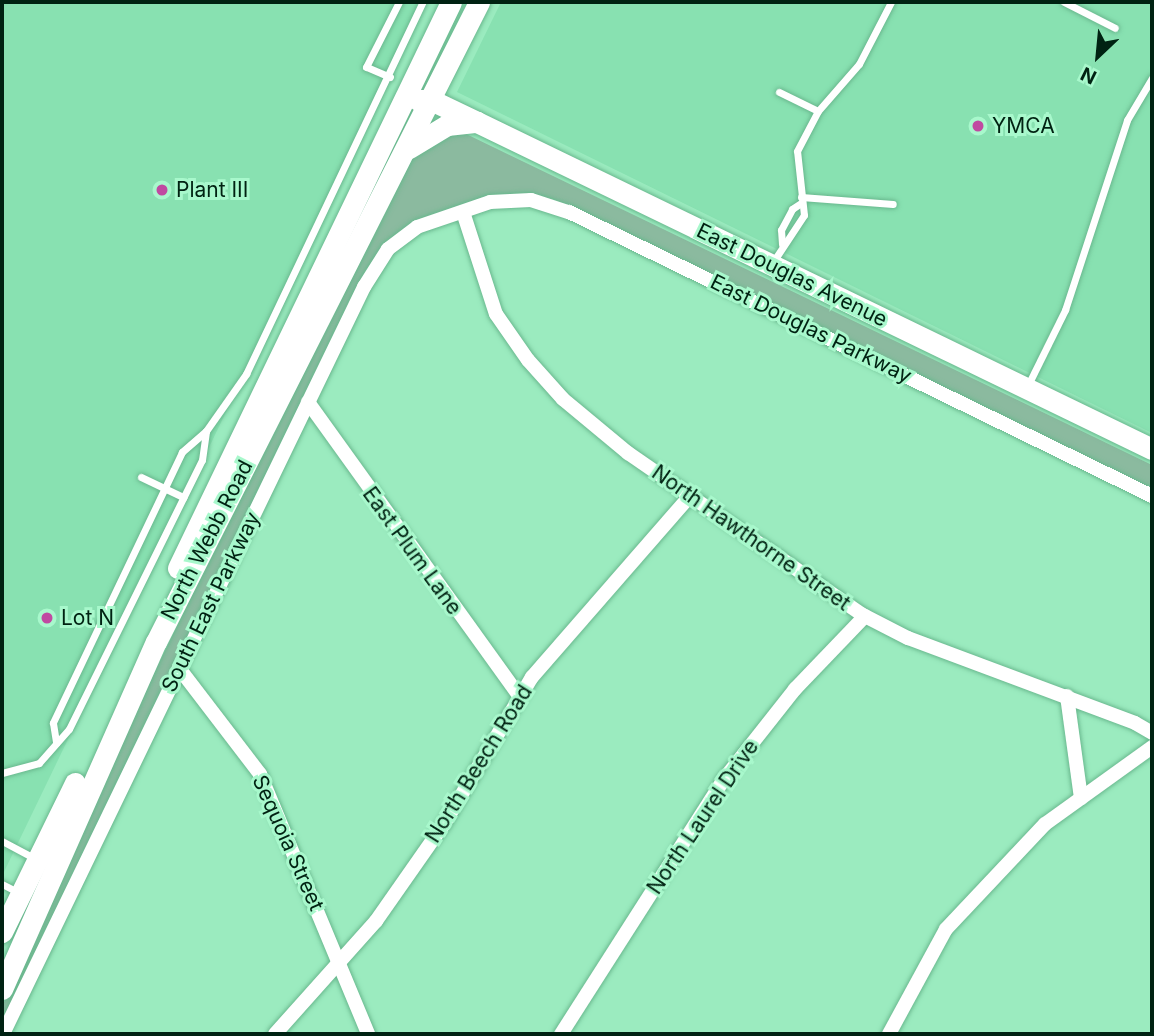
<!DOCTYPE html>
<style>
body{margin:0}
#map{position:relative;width:1154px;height:1036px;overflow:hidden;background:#9bebbf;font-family:Inter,sans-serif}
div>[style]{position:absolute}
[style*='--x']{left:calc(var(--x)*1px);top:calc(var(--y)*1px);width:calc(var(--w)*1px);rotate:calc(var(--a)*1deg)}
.built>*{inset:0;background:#88e1b1}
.green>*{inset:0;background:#8bba9f}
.roads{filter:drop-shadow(0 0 2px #69b88e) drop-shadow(0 0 2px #69b88e)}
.lane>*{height:7px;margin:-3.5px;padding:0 3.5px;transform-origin:3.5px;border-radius:3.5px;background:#fff}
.street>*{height:14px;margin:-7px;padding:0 7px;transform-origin:7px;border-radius:7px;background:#fff}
.secondary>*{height:21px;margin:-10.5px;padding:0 10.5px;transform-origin:10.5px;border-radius:10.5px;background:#fff}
.dots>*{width:19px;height:19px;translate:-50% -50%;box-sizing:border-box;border:4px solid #a8f8cc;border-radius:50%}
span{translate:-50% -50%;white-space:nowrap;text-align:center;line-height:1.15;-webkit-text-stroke:6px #a8f8cc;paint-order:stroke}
.poi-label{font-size:21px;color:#002212}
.left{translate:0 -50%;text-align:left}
.street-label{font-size:21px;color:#002212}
.frame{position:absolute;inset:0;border:4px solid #002212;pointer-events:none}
.north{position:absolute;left:1063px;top:21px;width:70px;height:70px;-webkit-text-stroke:5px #a8f8cc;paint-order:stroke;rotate:206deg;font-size:19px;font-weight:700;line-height:28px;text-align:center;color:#002212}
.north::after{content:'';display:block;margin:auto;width:24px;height:32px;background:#002212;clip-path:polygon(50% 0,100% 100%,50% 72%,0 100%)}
</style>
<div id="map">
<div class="built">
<i style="clip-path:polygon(2px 2px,424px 2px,2px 876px)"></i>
<i style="clip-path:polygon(501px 2px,1152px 2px,1152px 433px,457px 92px)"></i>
</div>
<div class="green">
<i style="clip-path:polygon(460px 131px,1152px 465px,1152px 490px,591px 215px,552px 199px,486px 197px,382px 248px,366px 270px,2px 1031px,2px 1007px,76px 834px,298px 377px,413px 157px,424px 142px)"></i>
</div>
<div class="roads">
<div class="lane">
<i style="--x:1064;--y:2;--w:57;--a:27"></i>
<i style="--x:390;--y:77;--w:26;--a:-157"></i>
<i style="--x:366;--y:67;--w:73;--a:-63.1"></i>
<i style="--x:779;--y:92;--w:43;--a:26"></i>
<i style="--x:801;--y:197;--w:92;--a:4.4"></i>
<i style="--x:782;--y:244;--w:14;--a:-94"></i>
<i style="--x:781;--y:230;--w:24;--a:-62"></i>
<i style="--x:792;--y:209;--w:11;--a:-34"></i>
<i style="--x:773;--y:262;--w:56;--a:-56.6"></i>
<i style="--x:804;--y:215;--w:64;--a:-96.2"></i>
<i style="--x:797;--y:151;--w:45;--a:-62.3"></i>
<i style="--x:818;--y:111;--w:62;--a:-48.9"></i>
<i style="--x:859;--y:64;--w:70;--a:-62.7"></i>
<i style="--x:1027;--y:387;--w:86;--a:-63.7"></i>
<i style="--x:1065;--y:310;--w:200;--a:-71.9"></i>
<i style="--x:1127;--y:120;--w:49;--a:-59.2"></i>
<i style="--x:206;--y:431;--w:70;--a:-54.9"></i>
<i style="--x:246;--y:374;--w:412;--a:-64.6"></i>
<i style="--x:141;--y:477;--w:47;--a:25.5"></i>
<i style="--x:2;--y:773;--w:38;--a:-15"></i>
<i style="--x:39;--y:763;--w:45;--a:-48.6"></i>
<i style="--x:69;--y:729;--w:300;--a:-63.7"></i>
<i style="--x:202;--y:460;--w:29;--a:-82"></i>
<i style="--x:206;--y:431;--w:32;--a:139"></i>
<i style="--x:182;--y:452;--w:300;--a:115.5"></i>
<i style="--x:53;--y:723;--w:20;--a:81"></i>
<i style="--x:2;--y:841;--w:38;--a:28"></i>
<i style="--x:2;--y:884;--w:20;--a:27"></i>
</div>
<div class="street">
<i style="--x:463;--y:212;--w:107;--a:72.1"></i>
<i style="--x:496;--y:314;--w:56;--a:55.2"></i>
<i style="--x:528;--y:360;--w:52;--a:48.1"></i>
<i style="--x:563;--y:399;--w:85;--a:39.7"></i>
<i style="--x:628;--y:453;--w:283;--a:34.6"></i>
<i style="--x:861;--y:614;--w:53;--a:27.1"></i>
<i style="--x:908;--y:638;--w:242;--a:20.5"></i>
<i style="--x:1135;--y:723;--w:20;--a:30"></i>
<i style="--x:308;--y:402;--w:363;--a:54.3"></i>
<i style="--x:179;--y:668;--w:133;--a:52.6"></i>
<i style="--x:260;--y:774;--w:282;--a:67.4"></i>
<i style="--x:1067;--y:696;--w:103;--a:82.2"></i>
<i style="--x:3;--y:1034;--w:830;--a:-64.21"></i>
<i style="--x:364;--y:287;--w:45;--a:-57.7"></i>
<i style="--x:388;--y:249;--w:36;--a:-37"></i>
<i style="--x:417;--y:227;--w:77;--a:-18.9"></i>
<i style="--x:490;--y:202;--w:41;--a:-2.8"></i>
<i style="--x:531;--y:200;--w:40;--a:18"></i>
<i style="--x:569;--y:212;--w:648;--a:25.97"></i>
<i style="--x:275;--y:1034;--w:152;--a:-48.2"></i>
<i style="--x:376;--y:921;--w:118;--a:-55"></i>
<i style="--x:444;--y:824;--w:171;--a:-59.1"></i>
<i style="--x:532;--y:677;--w:239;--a:-48.9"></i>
<i style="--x:561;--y:1034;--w:303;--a:-57.4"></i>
<i style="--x:724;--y:779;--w:115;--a:-51.7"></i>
<i style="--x:795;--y:689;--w:101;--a:-46.2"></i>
<i style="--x:889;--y:1034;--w:119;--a:-61.5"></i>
<i style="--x:946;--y:929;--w:144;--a:-46.7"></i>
<i style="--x:1045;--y:824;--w:132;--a:-35.7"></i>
</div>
<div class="secondary">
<i style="--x:418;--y:100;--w:13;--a:0"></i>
<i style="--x:431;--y:100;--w:51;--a:25.6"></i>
<i style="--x:477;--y:122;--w:750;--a:25.85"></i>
<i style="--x:409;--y:148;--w:44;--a:-31.2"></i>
<i style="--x:447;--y:125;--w:30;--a:-6"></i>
<i style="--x:178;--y:568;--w:628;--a:-64.25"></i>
<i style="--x:2;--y:932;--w:166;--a:-63.9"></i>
<i style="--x:2;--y:989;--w:380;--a:-66.1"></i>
<i style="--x:156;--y:642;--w:717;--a:-63.22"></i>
</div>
</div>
<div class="dots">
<i style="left:978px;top:126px;background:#c04aa1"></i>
<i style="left:162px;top:190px;background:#c04aa1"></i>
<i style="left:47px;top:618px;background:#c04aa1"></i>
</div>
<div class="poi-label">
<span class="left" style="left:992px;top:126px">YMCA</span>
<span class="left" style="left:176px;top:190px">Plant III</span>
<span class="left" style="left:61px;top:618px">Lot N</span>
</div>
<div class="street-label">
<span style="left:792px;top:275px;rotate:26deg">East Douglas Avenue</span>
<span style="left:811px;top:329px;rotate:26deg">East Douglas Parkway</span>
<span style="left:751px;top:538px;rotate:35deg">North Hawthorne Street</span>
<span style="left:207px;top:540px;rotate:-63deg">North Webb Road</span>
<span style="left:412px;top:551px;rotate:54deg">East Plum Lane</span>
<span style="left:211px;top:602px;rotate:-64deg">South East Parkway</span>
<span style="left:479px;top:764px;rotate:-58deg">North Beech Road</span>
<span style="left:703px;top:817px;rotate:-56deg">North Laurel Drive</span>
<span style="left:288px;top:843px;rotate:66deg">Sequoia Street</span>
</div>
<div class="frame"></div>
<div class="north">N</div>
</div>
